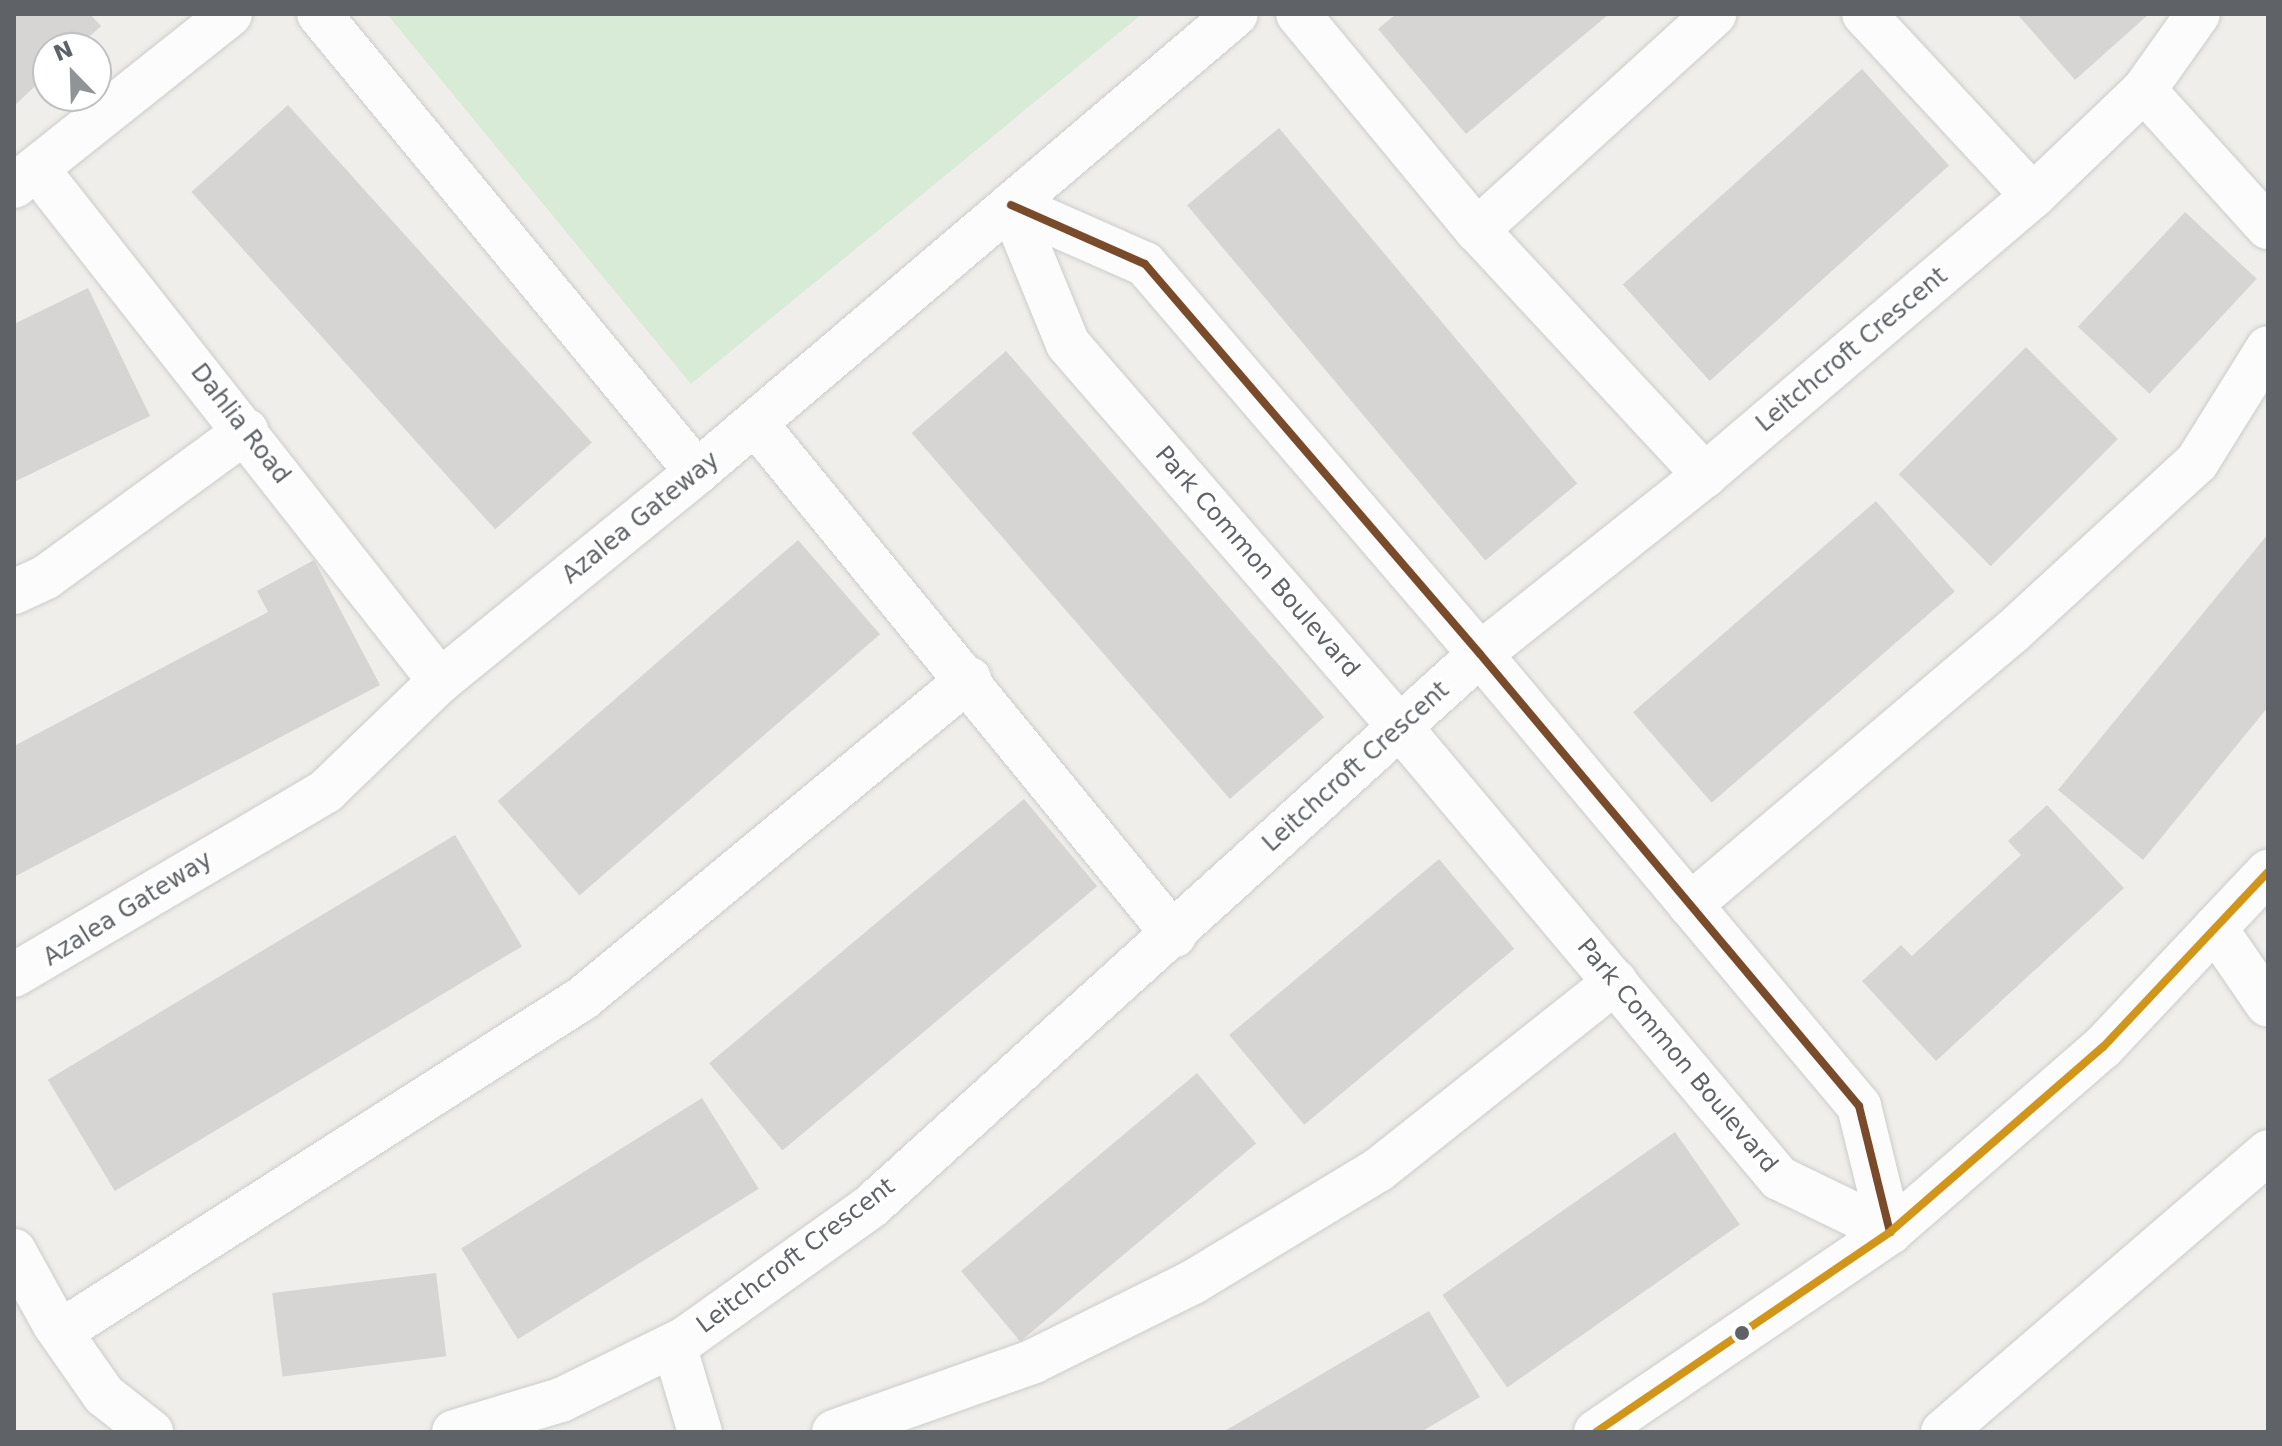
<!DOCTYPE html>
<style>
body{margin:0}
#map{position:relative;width:2282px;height:1446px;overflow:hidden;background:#efeeea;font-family:"DejaVu Sans",sans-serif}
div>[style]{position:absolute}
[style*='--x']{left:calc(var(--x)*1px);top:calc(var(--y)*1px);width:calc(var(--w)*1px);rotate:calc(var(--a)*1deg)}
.green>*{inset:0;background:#d8ebd6}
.building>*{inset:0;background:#d6d5d3;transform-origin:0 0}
.roads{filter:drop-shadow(0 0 2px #cbcccc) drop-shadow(0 0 2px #cbcccc)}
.minor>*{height:44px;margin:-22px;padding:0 22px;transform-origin:22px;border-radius:22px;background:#fdfcfc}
.bus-1>*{height:8px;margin:-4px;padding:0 4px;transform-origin:4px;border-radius:4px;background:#7a4b2a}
.bus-2>*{height:8px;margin:-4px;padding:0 4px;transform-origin:4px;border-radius:4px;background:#d1951a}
.dots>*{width:22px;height:22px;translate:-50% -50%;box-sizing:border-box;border:4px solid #fff;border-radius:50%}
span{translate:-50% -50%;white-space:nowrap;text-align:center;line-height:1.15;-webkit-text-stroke:7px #fff;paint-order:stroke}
.street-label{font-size:24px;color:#5f6368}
.frame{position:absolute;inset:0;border:16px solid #5f6368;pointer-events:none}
.north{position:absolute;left:32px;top:32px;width:80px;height:80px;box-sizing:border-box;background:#fff;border:2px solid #bfc1c3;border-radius:50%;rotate:337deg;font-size:22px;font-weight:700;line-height:32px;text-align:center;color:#5f6368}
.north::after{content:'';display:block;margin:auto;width:28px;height:36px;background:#919496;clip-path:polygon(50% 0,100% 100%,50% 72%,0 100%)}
</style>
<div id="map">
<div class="green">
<i style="clip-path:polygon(387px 14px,1142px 14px,691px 384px)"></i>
</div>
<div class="building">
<i style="clip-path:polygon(14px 14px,90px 14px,101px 26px,77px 48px,48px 48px,48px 74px,14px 106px)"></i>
<i style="clip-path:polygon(1396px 14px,1609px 14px,1466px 134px,1378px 29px)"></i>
<i style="clip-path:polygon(2017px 14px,2149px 14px,2075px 80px)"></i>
<i style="left:1862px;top:69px;width:130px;height:322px;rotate:48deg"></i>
<i style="left:288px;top:105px;width:454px;height:130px;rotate:48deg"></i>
<i style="left:1279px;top:128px;width:464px;height:120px;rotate:50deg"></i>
<i style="left:2185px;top:212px;width:98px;height:157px;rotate:43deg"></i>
<i style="clip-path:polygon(88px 288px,150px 416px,14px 482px,14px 324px)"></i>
<i style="left:2026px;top:347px;width:130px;height:180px;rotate:45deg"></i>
<i style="left:1006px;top:351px;width:485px;height:125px;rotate:49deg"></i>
<i style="left:1876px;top:501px;width:120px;height:322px;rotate:49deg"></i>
<i style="clip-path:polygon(2268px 534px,2268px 707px,2143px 860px,2058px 790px)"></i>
<i style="left:798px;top:540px;width:125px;height:398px;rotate:49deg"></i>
<i style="clip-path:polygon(314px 560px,380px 685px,14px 877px,14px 746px,268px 612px,257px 591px)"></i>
<i style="left:1024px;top:799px;width:114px;height:411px;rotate:50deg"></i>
<i style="clip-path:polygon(2047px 805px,2124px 888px,1936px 1061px,1862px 981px,1901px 945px,1912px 956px,2021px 855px,2008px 841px)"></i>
<i style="left:455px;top:835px;width:130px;height:475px;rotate:59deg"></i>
<i style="left:1439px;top:859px;width:117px;height:274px;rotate:50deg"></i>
<i style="left:1197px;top:1073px;width:92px;height:308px;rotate:50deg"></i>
<i style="left:702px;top:1098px;width:107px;height:284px;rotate:58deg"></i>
<i style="left:1675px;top:1132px;width:113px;height:284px;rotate:55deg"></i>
<i style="left:436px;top:1273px;width:84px;height:165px;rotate:83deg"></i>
<i style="clip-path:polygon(1429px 1311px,1480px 1397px,1421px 1432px,1223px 1432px)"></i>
</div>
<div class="roads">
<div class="minor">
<i style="--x:319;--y:14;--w:594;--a:50.47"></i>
<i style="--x:1298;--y:14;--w:281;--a:50.4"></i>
<i style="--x:1477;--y:230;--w:335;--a:47.1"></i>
<i style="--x:1864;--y:14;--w:248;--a:47.1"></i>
<i style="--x:2144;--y:90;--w:185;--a:47.9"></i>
<i style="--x:37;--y:169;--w:652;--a:51.79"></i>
<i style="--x:14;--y:186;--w:276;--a:-38.5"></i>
<i style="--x:1011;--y:205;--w:146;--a:23.8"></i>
<i style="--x:1145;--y:264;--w:514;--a:49.34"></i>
<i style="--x:1480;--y:654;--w:590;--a:50.02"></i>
<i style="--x:1859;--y:1106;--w:130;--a:76.2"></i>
<i style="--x:1011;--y:205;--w:150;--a:67.7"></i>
<i style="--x:1068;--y:344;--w:505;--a:49.09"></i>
<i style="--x:1399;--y:726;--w:591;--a:49.95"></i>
<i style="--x:1779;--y:1178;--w:123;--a:25.9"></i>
<i style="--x:1477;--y:230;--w:321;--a:-42.3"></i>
<i style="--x:755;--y:423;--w:662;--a:50.7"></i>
<i style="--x:14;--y:592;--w:35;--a:-25"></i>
<i style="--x:46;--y:577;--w:248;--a:-36.1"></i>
<i style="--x:1690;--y:905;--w:422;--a:-40.3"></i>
<i style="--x:2012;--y:632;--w:251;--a:-42.6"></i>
<i style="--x:2197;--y:462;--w:134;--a:-58.1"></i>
<i style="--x:2215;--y:928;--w:93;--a:55.5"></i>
<i style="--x:14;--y:975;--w:362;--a:-30.5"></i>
<i style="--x:326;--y:791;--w:158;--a:-44"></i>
<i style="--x:440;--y:681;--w:331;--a:-39.1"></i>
<i style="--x:697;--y:472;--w:707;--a:-40.36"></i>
<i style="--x:14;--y:1251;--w:85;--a:61"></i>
<i style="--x:55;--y:1325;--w:85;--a:55"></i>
<i style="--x:104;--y:1395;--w:60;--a:38.2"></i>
<i style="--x:60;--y:1332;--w:621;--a:-32.56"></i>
<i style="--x:583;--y:998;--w:501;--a:-39.57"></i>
<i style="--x:674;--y:1345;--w:91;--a:73.4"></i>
<i style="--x:454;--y:1432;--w:112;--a:-16.7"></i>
<i style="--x:561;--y:1400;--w:138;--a:-26.2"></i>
<i style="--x:685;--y:1339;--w:227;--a:-35.5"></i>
<i style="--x:870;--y:1207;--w:823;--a:-42.19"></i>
<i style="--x:1480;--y:654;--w:288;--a:-38.5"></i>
<i style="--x:1705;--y:475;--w:431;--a:-40.4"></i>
<i style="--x:2033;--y:196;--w:153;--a:-43.7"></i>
<i style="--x:2144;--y:90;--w:93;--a:-54.6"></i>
<i style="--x:834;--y:1432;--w:212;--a:-19.5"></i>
<i style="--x:1034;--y:1361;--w:178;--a:-26.4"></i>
<i style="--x:1193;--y:1282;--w:216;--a:-31.2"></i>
<i style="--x:1378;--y:1170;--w:303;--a:-38.4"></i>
<i style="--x:1596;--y:1432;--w:356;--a:-34.2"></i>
<i style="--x:1890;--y:1232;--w:282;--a:-41"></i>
<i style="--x:2103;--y:1047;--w:241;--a:-46.7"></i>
<i style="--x:1943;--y:1432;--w:429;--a:-40.7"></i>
</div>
</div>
<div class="bus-1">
<i style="--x:1011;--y:205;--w:146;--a:23.8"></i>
<i style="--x:1145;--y:264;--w:514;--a:49.34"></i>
<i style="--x:1480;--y:654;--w:590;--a:50.02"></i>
<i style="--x:1859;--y:1106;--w:130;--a:76.2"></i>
</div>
<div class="bus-2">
<i style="--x:1596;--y:1432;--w:356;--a:-34.2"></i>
<i style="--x:1890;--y:1232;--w:282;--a:-41"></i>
<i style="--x:2103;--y:1047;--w:241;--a:-46.7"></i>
</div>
<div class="dots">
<i style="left:1742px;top:1333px;background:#5f6368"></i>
</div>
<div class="street-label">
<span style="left:1852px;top:350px;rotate:-40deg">Leitchcroft Crescent</span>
<span style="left:240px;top:424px;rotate:52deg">Dahlia Road</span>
<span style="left:641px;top:518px;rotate:-39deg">Azalea Gateway</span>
<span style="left:1257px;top:562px;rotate:49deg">Park Common Boulevard</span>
<span style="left:1356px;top:767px;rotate:-42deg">Leitchcroft Crescent</span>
<span style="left:128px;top:909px;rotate:-32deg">Azalea Gateway</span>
<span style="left:1677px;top:1056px;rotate:50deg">Park Common Boulevard</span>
<span style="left:796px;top:1256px;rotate:-37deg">Leitchcroft Crescent</span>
</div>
<div class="frame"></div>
<div class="north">N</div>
</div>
